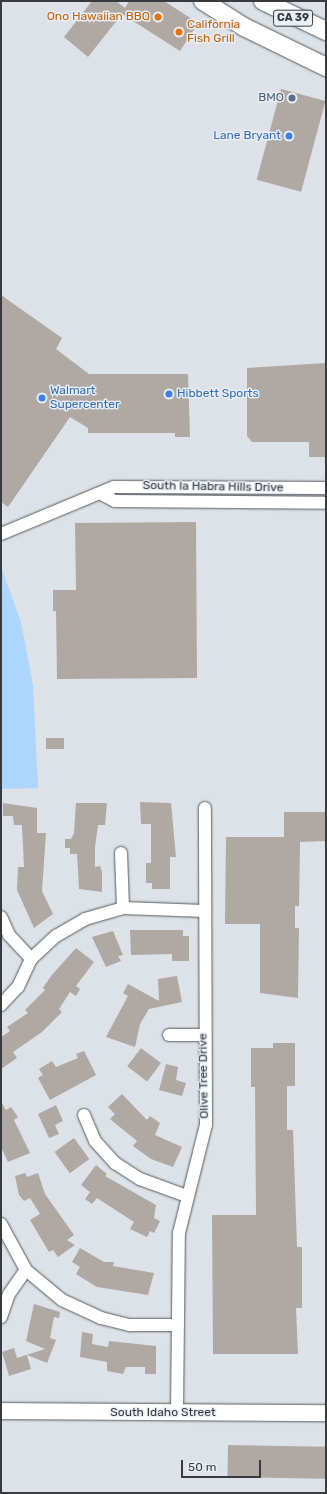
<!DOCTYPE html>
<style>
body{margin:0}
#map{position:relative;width:327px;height:1494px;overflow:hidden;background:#dce2e8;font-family:Rubik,sans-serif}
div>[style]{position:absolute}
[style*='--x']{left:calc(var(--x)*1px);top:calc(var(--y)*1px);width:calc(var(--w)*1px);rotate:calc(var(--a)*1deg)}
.green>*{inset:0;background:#add6fd}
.building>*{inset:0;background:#afa8a3;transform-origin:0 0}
.roads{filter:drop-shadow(0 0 1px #555a5f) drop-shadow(0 0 1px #555a5f)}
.minor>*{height:12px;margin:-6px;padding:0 6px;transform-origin:6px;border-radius:6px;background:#fff}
.secondary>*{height:16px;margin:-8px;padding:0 8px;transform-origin:8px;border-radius:8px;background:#fff}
.primary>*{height:18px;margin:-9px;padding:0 9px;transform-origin:9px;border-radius:9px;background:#fff}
.dots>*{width:11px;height:11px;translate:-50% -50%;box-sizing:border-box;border:2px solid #e9eff6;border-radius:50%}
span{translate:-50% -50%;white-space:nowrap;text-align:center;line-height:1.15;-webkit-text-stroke:3px #e9eff6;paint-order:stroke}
.shield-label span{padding:1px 3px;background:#e9eff6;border:1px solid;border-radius:3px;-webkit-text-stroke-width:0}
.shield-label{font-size:11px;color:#383a3d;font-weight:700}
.food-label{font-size:12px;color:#c56008}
.right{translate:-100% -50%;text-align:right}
.left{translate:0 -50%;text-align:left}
.service-label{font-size:12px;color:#4e5e75}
.shop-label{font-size:12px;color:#366cbe}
.street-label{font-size:12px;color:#383a3d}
.frame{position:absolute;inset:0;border:2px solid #383a3d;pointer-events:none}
.scale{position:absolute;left:181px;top:1460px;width:80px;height:18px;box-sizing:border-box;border:2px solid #383a3d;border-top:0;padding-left:5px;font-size:12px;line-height:14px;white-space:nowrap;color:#383a3d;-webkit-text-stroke:3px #e9eff6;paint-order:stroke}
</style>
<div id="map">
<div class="green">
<i style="clip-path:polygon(1px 567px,21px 622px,33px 685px,38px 788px,1px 789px)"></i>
</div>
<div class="building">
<i style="clip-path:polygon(92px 1px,116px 1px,125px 8px,129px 1px,164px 1px,198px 23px,180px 51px,122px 14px,88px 57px,64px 37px)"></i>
<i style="left:281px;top:89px;width:46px;height:94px;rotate:15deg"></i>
<i style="clip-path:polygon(1px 295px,62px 338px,56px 349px,89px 374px,188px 374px,190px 437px,175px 437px,175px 433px,88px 433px,88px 428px,70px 417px,8px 507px,1px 502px)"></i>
<i style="clip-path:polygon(326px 363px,326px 457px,309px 457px,309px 442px,252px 442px,247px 436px,247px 368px)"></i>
<i style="clip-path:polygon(196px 522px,197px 678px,57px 679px,56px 611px,53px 611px,53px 590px,76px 590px,75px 523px)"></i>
<i style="left:46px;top:738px;width:18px;height:11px"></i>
<i style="clip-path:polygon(140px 802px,171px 803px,176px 857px,170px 857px,170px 889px,152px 889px,152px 883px,146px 883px,146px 863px,151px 863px,151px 824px,141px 824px)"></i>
<i style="clip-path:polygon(3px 803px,37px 808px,37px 833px,46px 833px,42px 891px,53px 914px,34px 928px,17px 890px,18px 867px,24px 867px,22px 825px,14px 825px,13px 816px,3px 816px)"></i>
<i style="clip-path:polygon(76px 803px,107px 803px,105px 825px,98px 825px,95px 847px,95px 867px,100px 866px,102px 872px,102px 892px,79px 889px,77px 854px,70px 854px,70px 848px,65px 848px,65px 839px,71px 839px,74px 833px)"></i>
<i style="clip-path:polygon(284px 812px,326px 812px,326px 841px,300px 842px,299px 906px,295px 906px,295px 928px,299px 928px,298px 998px,260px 993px,260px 924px,225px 924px,226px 837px,284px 837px)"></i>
<i style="clip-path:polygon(130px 930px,183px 930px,183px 936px,189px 936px,189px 961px,172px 961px,172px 954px,131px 955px)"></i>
<i style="clip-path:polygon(113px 931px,123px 955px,118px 956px,121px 961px,106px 967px,92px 937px)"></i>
<i style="clip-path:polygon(76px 948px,94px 962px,76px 986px,80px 989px,76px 996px,70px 992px,59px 1009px,62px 1012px,42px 1032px,13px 1052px,17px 1058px,1px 1069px,1px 1037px,10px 1031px,7px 1027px,28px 1013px,25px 1010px,45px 990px,43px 988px,51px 976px)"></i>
<i style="clip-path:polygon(177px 976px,182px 1002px,149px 1009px,140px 1024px,135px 1047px,106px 1037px,128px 996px,123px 993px,128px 984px,159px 1001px,158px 979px)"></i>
<i style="clip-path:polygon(273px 1043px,295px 1043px,295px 1086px,287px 1086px,287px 1130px,293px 1130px,297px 1247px,302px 1247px,302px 1308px,296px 1308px,298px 1354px,213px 1354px,212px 1215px,256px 1215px,255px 1087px,251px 1087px,251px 1048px,273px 1048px)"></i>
<i style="left:141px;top:1048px;width:25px;height:23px;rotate:37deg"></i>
<i style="clip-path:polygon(84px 1051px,96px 1075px,50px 1100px,38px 1078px,43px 1075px,39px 1069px,52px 1061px,56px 1067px,78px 1058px,76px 1054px)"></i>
<i style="clip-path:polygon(166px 1064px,178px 1067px,176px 1080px,186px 1083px,182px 1096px,159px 1090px)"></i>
<i style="clip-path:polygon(122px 1094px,147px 1120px,150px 1116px,160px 1123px,155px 1135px,182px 1147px,173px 1167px,151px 1159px,133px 1146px,137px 1141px,110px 1119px,115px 1114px,108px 1107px)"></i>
<i style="clip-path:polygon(1px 1102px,6px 1110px,11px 1107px,18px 1117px,14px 1120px,30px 1153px,8px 1162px,1px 1147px)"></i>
<i style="clip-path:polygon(56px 1105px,63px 1121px,55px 1125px,59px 1134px,49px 1138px,38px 1114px)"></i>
<i style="left:74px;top:1138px;width:26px;height:24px;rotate:54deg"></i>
<i style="clip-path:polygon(96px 1165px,107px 1174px,105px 1176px,156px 1205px,154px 1218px,160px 1221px,154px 1233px,150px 1231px,147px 1237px,130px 1229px,134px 1222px,97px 1198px,92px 1204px,85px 1199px,90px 1192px,81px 1185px)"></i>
<i style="clip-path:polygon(25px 1173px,27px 1177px,38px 1173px,45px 1194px,74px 1235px,67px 1240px,75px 1245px,58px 1257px,53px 1250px,49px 1252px,30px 1220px,40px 1214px,30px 1198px,24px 1201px,19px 1195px,15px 1176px)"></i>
<i style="clip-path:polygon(80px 1248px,104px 1262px,114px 1262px,113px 1266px,154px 1273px,148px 1295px,97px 1287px,76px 1274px,80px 1267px,72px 1262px)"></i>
<i style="clip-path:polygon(34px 1304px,60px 1312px,59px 1318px,54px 1317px,50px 1338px,56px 1340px,47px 1363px,27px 1355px,31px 1369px,9px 1376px,2px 1352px,14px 1348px,17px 1358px,45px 1349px,26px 1341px)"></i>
<i style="clip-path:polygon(82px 1332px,93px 1334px,92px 1344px,108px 1347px,109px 1341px,156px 1346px,156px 1374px,145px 1374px,145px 1367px,126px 1367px,123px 1374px,107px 1371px,107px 1362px,80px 1357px)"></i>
<i style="left:228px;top:1445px;width:98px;height:32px;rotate:1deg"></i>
</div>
<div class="roads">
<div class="minor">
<i style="--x:103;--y:495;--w:13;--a:27"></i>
<i style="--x:115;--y:501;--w:211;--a:0.5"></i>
<i style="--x:1;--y:534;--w:122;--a:-22.6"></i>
<i style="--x:114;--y:487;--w:212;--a:0.3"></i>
<i style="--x:121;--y:853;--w:55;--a:87.9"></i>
<i style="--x:1;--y:917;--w:20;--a:66"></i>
<i style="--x:9;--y:935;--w:33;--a:47"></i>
<i style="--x:1;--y:1005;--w:25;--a:-47"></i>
<i style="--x:18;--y:987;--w:31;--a:-65"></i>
<i style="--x:31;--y:959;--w:34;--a:-43"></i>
<i style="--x:56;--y:936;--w:34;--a:-30"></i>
<i style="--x:85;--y:919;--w:40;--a:-16"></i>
<i style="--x:123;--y:908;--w:82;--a:2.1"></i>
<i style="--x:169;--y:1035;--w:34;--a:0"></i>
<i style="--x:84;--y:1115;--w:28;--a:67"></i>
<i style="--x:95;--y:1141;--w:30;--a:48"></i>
<i style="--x:115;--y:1163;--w:30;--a:33"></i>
<i style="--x:140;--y:1179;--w:50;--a:19.9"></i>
<i style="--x:1;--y:1224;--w:52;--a:61.5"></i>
<i style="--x:26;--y:1270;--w:47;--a:39.8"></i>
<i style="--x:62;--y:1300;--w:43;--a:24.8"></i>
<i style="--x:101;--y:1318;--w:30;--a:14"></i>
<i style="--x:130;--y:1325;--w:46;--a:0"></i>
<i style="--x:1;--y:1317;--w:24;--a:-71"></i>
<i style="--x:9;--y:1294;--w:29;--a:-55"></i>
<i style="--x:177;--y:1413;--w:180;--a:-89.4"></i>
<i style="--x:179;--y:1233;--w:111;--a:-76"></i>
<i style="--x:206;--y:1125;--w:317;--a:-90.2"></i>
</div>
<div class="secondary">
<i style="--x:1;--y:1411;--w:325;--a:0.4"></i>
</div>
<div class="primary">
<i style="--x:203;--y:1;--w:49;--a:32.4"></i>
<i style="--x:244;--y:27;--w:91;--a:26"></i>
<i style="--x:263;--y:1;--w:70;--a:25.5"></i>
</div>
</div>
<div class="dots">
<i style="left:158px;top:17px;background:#e8710a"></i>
<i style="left:179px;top:32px;background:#e8710a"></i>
<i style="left:292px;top:98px;background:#5c6f8a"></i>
<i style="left:289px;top:136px;background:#3f7fe0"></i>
<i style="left:169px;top:394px;background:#3f7fe0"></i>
<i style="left:42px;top:398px;background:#3f7fe0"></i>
</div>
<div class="shield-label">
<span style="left:293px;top:18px">CA 39</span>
</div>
<div class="food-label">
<span class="right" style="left:150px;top:17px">Ono Hawaiian BBQ</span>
<span class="left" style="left:187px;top:32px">California<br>Fish Grill</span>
</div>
<div class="service-label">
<span class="right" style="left:284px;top:98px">BMO</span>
</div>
<div class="shop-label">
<span class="right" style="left:281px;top:136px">Lane Bryant</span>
<span class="left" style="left:50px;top:398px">Walmart<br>Supercenter</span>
<span class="left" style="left:177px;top:394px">Hibbett Sports</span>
</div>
<div class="street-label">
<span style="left:213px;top:487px;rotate:1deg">South la Habra Hills Drive</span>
<span style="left:204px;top:1076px;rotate:-91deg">Olive Tree Drive</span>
<span style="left:163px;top:1413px">South Idaho Street</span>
</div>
<div class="frame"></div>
<div class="scale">50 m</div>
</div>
